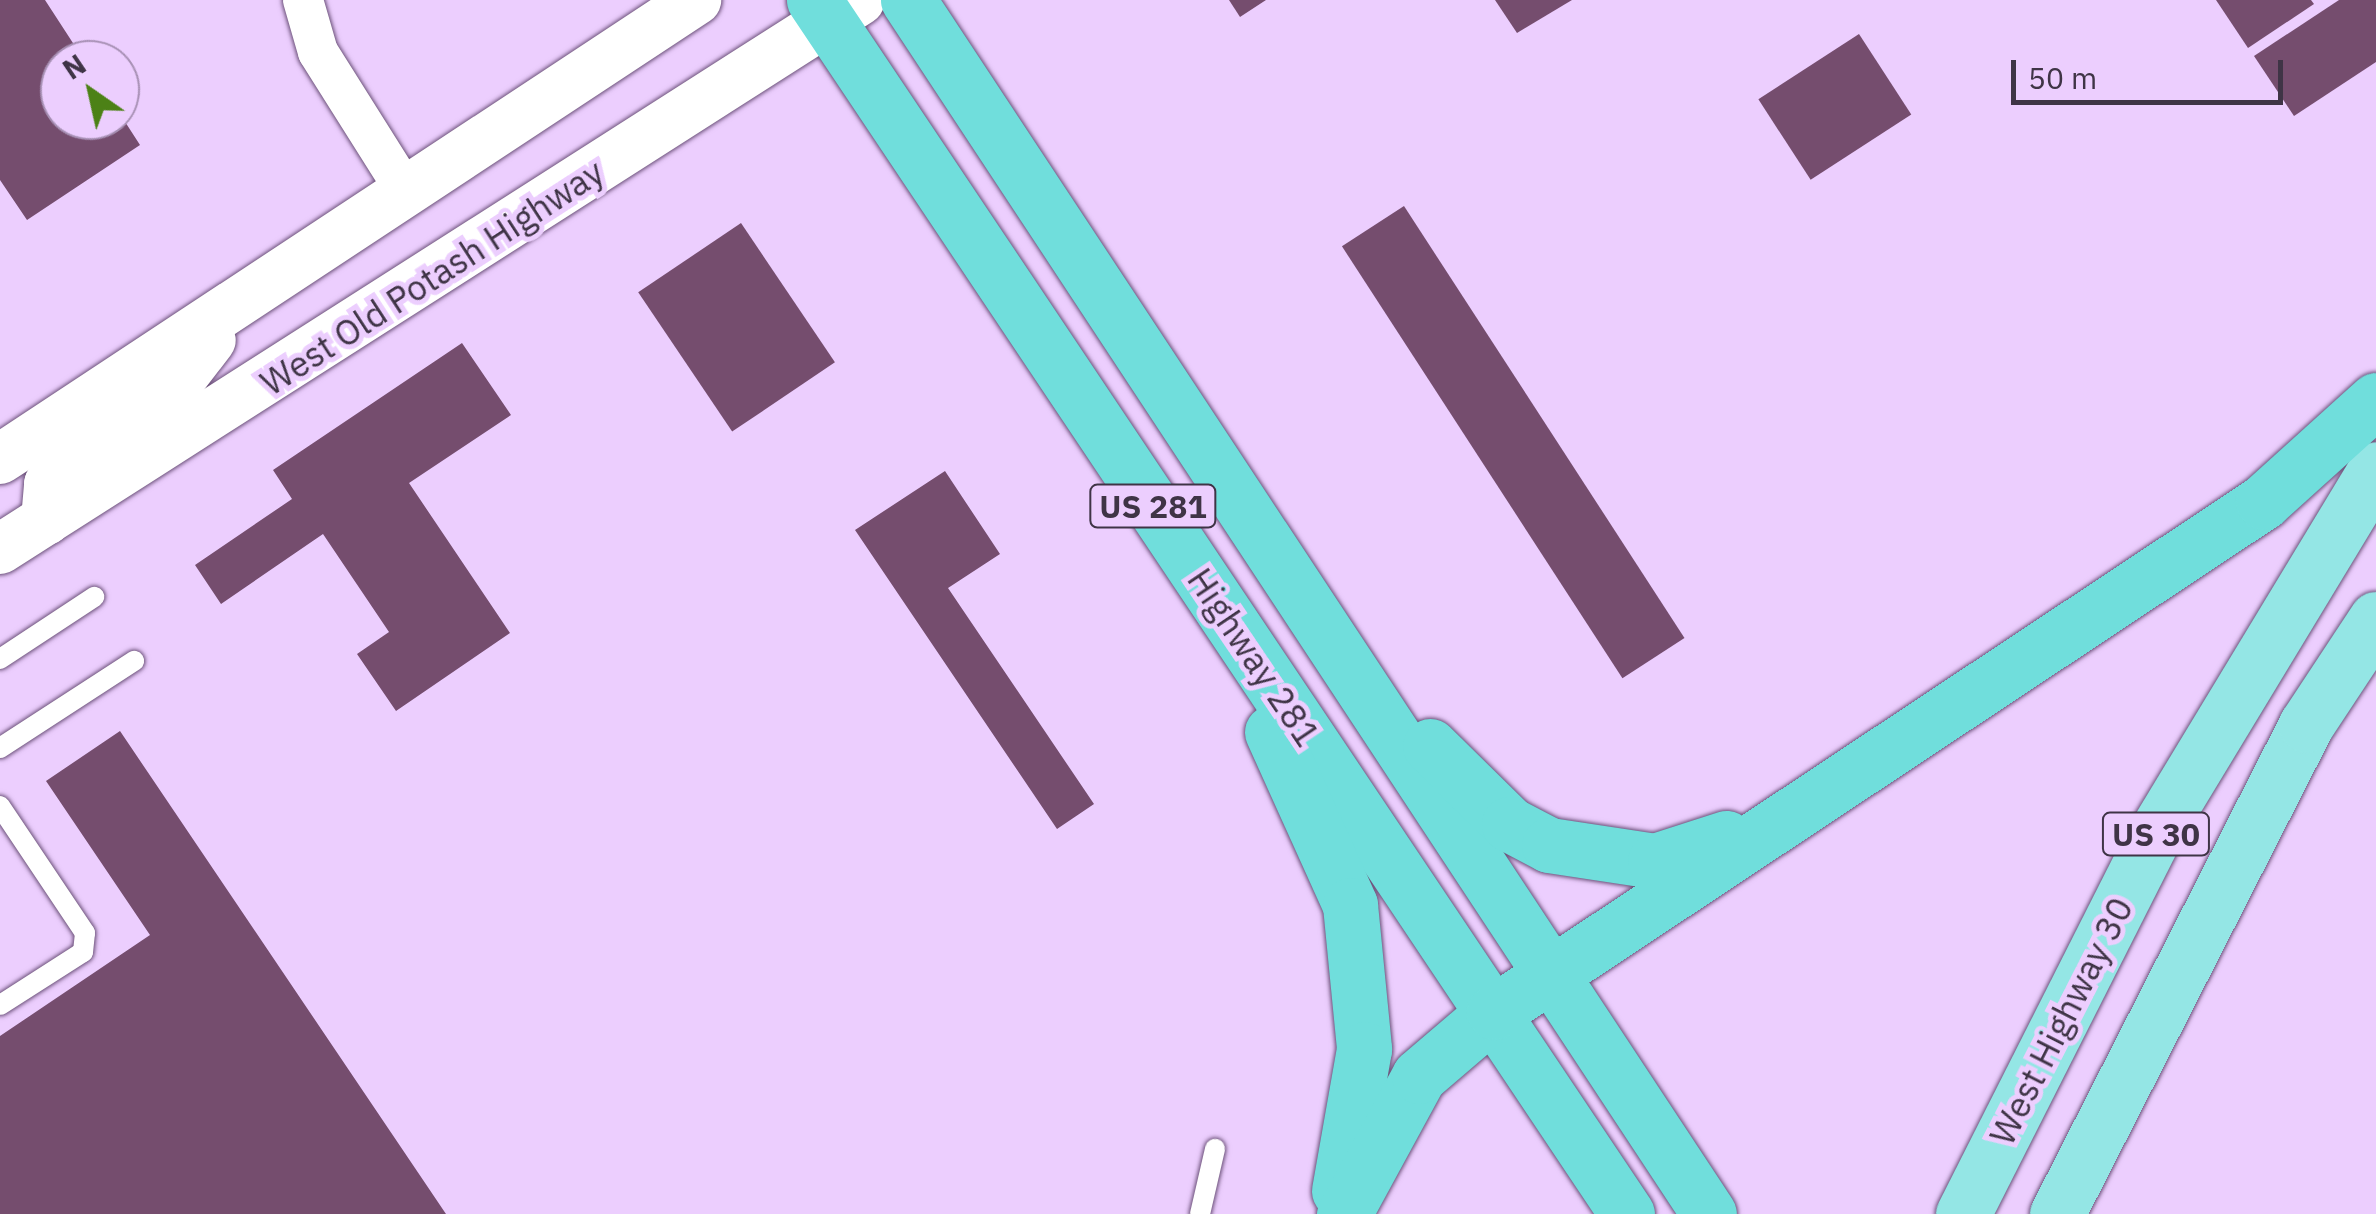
<!DOCTYPE html>
<style>
body{margin:0}
#map{position:relative;width:2376px;height:1214px;overflow:hidden;background:#eccefe;font-family:"IBM Plex Sans",sans-serif}
div>[style]{position:absolute}
[style*='--x']{left:calc(var(--x)*1px);top:calc(var(--y)*1px);width:calc(var(--w)*1px);rotate:calc(var(--a)*1deg)}
.building>*{inset:0;background:#754d6e;transform-origin:0 0}
.roads{filter:drop-shadow(0 0 2px #6c517a) drop-shadow(0 0 2px #6c517a)}
.service>*{height:20px;margin:-10px;padding:0 10px;transform-origin:10px;border-radius:10px;background:#fff}
.minor>*{height:40px;margin:-20px;padding:0 20px;transform-origin:20px;border-radius:20px;background:#fff}
.tertiary>*{height:50px;margin:-25px;padding:0 25px;transform-origin:25px;border-radius:25px;background:#fff}
.primary>*{height:55px;margin:-27.5px;padding:0 27.5px;transform-origin:27.5px;border-radius:27.5px;background:#94e6e5}
.trunk>*{height:55px;margin:-27.5px;padding:0 27.5px;transform-origin:27.5px;border-radius:27.5px;background:#70dedc}
span{translate:-50% -50%;white-space:nowrap;text-align:center;line-height:1.15;-webkit-text-stroke:10px #eccefe;paint-order:stroke}
.shield-label span{padding:2px 8px;background:#eccefe;border:2px solid;border-radius:8px;-webkit-text-stroke-width:0}
.shield-label{font-size:32px;color:#3f3446;font-weight:700}
.street-label{font-size:35px;color:#3f3446}
.north{position:absolute;left:40px;top:40px;width:100px;height:100px;box-sizing:border-box;background:#eccefe;border:2px solid #a790b4;border-radius:50%;rotate:326deg;font-size:28px;font-weight:700;line-height:40px;text-align:center;color:#3f3446}
.north::after{content:'';display:block;margin:auto;width:35px;height:45px;background:#4c8116;clip-path:polygon(50% 0,100% 100%,50% 72%,0 100%)}
.scale{position:absolute;left:2011px;top:60px;width:272px;height:45px;box-sizing:border-box;border:5px solid #3f3446;border-top:0;padding-left:12px;font-size:30px;line-height:35px;white-space:nowrap;color:#3f3446;-webkit-text-stroke:8px #eccefe;paint-order:stroke}
</style>
<div id="map">
<div class="building">
<i style="clip-path:polygon(0 0,45px 0,84px 60px,60px 60px,60px 120px,120px 114px,140px 145px,27px 220px,0 180px)"></i>
<i style="clip-path:polygon(1229px 0,1266px 0,1240px 17px)"></i>
<i style="clip-path:polygon(1495px 0,1572px 0,1517px 33px)"></i>
<i style="clip-path:polygon(2216px 0,2311px 0,2314px 4px,2248px 48px)"></i>
<i style="clip-path:polygon(2339px 0,2376px 0,2376px 62px,2294px 116px,2254px 56px)"></i>
<i style="left:1859px;top:34px;width:96px;height:120px;rotate:57deg"></i>
<i style="left:1404px;top:206px;width:515px;height:74px;rotate:57deg"></i>
<i style="left:741px;top:223px;width:168px;height:124px;rotate:56deg"></i>
<i style="clip-path:polygon(462px 343px,511px 415px,409px 483px,510px 633px,396px 711px,357px 654px,389px 632px,323px 534px,221px 604px,195px 565px,292px 499px,273px 470px)"></i>
<i style="clip-path:polygon(945px 471px,1000px 554px,948px 588px,1094px 804px,1057px 829px,855px 530px)"></i>
<i style="clip-path:polygon(120px 731px,446px 1214px,0 1214px,0 1036px,150px 935px,46px 781px)"></i>
</div>
<div class="roads">
<div class="service">
<i style="--x:0;--y:659;--w:113;--a:-33.4"></i>
<i style="--x:0;--y:748;--w:160;--a:-33"></i>
<i style="--x:0;--y:806;--w:153;--a:56.2"></i>
<i style="--x:85;--y:933;--w:19;--a:96"></i>
<i style="--x:83;--y:952;--w:98;--a:147.4"></i>
<i style="--x:1200;--y:1214;--w:67;--a:-77"></i>
</div>
<div class="minor">
<i style="--x:303;--y:0;--w:54;--a:73.9"></i>
<i style="--x:318;--y:52;--w:163;--a:57.8"></i>
</div>
<div class="tertiary">
<i style="--x:0;--y:459;--w:834;--a:-33.4"></i>
<i style="--x:46;--y:520;--w:36;--a:-85"></i>
<i style="--x:49;--y:484;--w:140;--a:-35.7"></i>
<i style="--x:163;--y:402;--w:78;--a:-52.3"></i>
<i style="--x:0;--y:549;--w:1020;--a:-32.55"></i>
</div>
<div class="primary">
<i style="--x:1963;--y:1214;--w:428;--a:-63.2"></i>
<i style="--x:2156;--y:832;--w:424;--a:-58.8"></i>
<i style="--x:2057;--y:1214;--w:549;--a:-63.01"></i>
<i style="--x:2306;--y:725;--w:127;--a:-56.6"></i>
</div>
<div class="trunk">
<i style="--x:814;--y:0;--w:1461;--a:56.19"></i>
<i style="--x:908;--y:0;--w:1454;--a:56.58"></i>
<i style="--x:1272;--y:732;--w:190;--a:65.7"></i>
<i style="--x:1350;--y:905;--w:145;--a:84.4"></i>
<i style="--x:1364;--y:1049;--w:144;--a:100"></i>
<i style="--x:1430;--y:746;--w:111;--a:44.6"></i>
<i style="--x:1509;--y:824;--w:45;--a:27.7"></i>
<i style="--x:1549;--y:845;--w:107;--a:8.6"></i>
<i style="--x:1655;--y:861;--w:75;--a:-17.9"></i>
<i style="--x:1344;--y:1214;--w:157;--a:-61.5"></i>
<i style="--x:1419;--y:1076;--w:99;--a:-40.5"></i>
<i style="--x:1494;--y:1012;--w:923;--a:-33.55"></i>
<i style="--x:2263;--y:502;--w:152;--a:-42.1"></i>
</div>
</div>
<div class="shield-label">
<span style="left:1153px;top:506px">US 281</span>
<span style="left:2156px;top:834px">US 30</span>
</div>
<div class="street-label">
<span style="left:432px;top:277px;rotate:-33deg">West Old Potash Highway</span>
<span style="left:1254px;top:657px;rotate:56deg">Highway 281</span>
<span style="left:2061px;top:1021px;rotate:-63deg">West Highway 30</span>
</div>
<div class="north">N</div>
<div class="scale">50 m</div>
</div>
